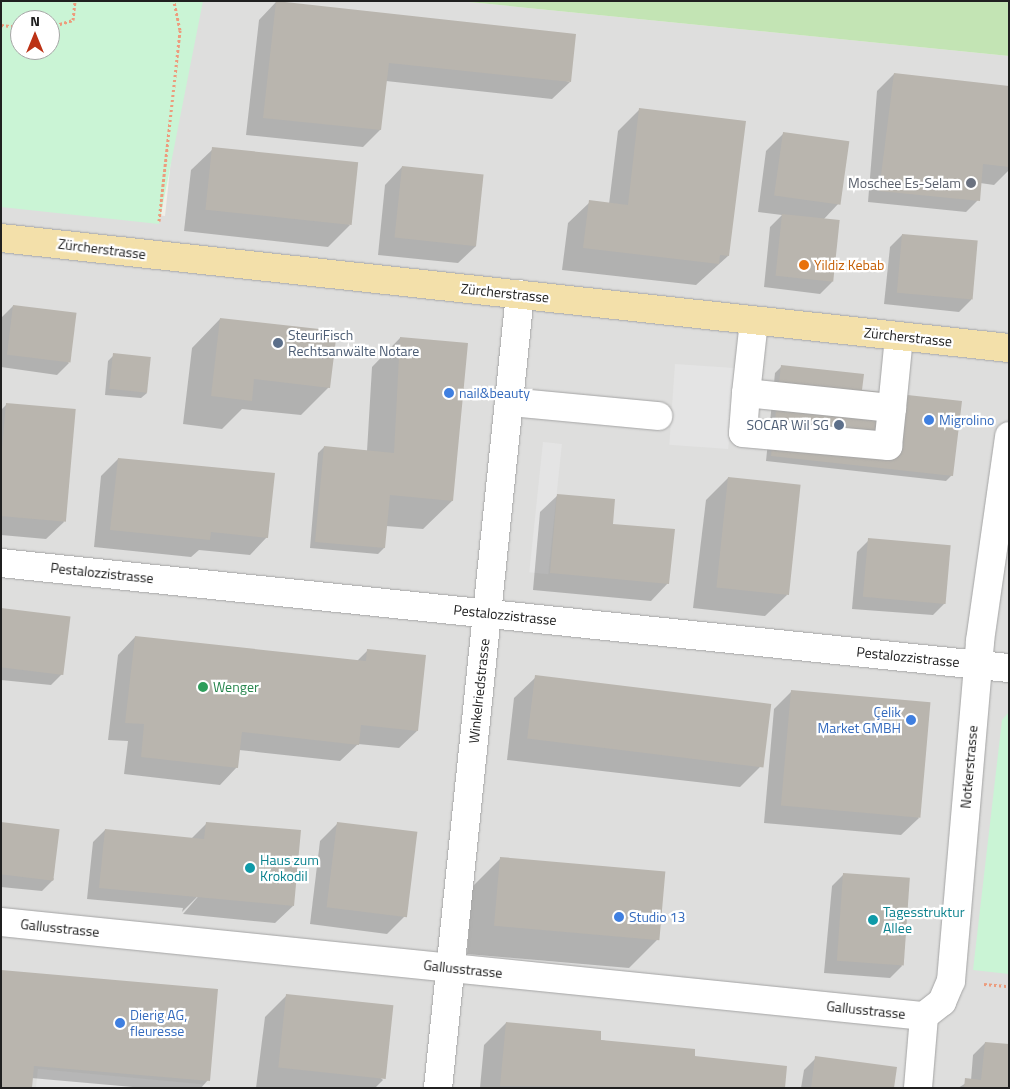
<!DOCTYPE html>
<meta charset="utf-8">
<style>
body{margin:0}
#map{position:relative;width:1010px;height:1089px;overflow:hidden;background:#f0efe8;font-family:"Titillium Web",sans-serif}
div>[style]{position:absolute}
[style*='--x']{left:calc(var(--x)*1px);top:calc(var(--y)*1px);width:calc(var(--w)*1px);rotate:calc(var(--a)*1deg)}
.residential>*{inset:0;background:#dededd}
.grass>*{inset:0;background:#c3e4b4}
.park>*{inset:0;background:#caf4d5}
.parking>*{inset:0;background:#e4e4e4;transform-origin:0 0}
.shadow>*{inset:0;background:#0003}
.building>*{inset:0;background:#b9b5ae;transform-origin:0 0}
.path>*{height:3px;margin-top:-1.5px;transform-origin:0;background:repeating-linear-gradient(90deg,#ec9c7d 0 2.5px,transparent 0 5px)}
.roads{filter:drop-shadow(0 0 1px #a4a4a4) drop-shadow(0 0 1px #a4a4a4)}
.minor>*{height:28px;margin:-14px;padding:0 14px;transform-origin:14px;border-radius:14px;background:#fff}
.major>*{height:28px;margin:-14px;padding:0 14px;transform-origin:14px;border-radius:14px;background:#f3e0aa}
.dots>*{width:14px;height:14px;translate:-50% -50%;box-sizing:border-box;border:2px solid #fff;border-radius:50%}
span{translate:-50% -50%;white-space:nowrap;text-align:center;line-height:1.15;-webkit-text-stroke:4.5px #fff;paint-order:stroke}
.worship-label{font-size:14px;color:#5b616d}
.right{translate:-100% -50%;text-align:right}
.street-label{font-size:14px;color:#202020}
.food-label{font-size:14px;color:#c56008}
.left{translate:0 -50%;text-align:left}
.service-label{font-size:14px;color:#4e5e75}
.shop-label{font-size:14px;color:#366cbe}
.leisure-label{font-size:14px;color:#27864d}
.culture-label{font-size:14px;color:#0d838f}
.frame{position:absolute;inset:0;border:2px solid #202020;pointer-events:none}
.north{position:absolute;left:10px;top:10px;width:50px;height:50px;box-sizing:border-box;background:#fff;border:1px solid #a6a6a6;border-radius:50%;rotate:0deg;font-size:14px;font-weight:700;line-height:20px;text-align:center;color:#202020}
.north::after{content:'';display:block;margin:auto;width:18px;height:22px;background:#bc3215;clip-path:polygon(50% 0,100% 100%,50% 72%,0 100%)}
</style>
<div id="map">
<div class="residential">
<i style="clip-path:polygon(188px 1px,459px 1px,1009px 56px,1009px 1088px,1px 1088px,1px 197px,165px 216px)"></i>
</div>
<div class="grass">
<i style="clip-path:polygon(459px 1px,1009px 1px,1009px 56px)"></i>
</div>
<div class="park">
<i style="clip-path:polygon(evenodd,1px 1px,203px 1px,159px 224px,1px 207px,1px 1px,20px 20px,50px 20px,50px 50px,20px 50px,20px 20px)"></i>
<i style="clip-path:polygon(1009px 712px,1009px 974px,973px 970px,1002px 720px)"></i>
</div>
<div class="parking">
<i style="left:675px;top:364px;width:59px;height:81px;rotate:4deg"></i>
<i style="left:543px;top:442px;width:19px;height:131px;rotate:6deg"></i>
<i style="clip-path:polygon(38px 1069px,210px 1085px,210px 1088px,36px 1087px)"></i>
</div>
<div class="shadow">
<i style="clip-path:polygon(276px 2px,570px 82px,552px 99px,386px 81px,380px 130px,363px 147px,246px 135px,259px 20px)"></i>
<i style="clip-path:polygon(894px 74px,1009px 87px,1009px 170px,994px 185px,980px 183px,978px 200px,966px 212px,868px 202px,877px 91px)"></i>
<i style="clip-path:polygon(640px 109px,728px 256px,696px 285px,562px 270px,568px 223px,590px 202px,609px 204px,618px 131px)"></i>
<i style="clip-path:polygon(784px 133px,839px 203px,823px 220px,832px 282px,820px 294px,764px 287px,770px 227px,782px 215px,758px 212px,766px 151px)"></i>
<i style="clip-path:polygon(213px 149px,350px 225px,328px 247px,184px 231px,191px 170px)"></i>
<i style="clip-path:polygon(402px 167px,476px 246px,458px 263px,378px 255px,385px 185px)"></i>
<i style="clip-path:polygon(902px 235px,977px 242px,971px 300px,959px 312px,884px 304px,890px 247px)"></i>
<i style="clip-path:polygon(13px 306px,69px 363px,57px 375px,1px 367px,1px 318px)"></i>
<i style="clip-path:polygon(220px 319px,329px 387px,301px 415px,242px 409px,222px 429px,183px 424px,192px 348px)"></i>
<i style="clip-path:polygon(400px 338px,452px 501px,423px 529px,386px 526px,384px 548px,378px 554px,310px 548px,318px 453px,324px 447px,367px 451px,372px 367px)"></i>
<i style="clip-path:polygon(114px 355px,147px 393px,141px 398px,105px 395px,108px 361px)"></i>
<i style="clip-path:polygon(781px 367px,861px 391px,952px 475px,946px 481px,766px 461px,775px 373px)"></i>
<i style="clip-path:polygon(7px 404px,64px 522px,46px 539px,1px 535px,1px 410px)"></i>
<i style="clip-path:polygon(118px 459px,267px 537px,250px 555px,199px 550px,191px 557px,94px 547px,101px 476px)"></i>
<i style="clip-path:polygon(728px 478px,787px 595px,765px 616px,693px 608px,706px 500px)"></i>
<i style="clip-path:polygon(558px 495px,612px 525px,668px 583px,651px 601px,533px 590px,540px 512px)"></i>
<i style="clip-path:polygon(869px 540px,945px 603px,933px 615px,852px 609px,857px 552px)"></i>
<i style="clip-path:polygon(1px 609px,63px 673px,51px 685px,1px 680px)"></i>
<i style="clip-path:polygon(135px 637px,356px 662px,368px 650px,417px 731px,399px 748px,358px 744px,340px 761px,239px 750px,237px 767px,220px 785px,124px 774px,128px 741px,108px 740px,118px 655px)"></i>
<i style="clip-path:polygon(536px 677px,762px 765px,740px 787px,507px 760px,514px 698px)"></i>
<i style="clip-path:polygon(791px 692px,919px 818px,901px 835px,764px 823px,774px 709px)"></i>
<i style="clip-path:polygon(1px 823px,54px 879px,42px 891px,1px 887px)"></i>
<i style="clip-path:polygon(207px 823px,293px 906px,275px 923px,183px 914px,202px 892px,182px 912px,183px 908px,87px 899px,93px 842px,105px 830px,191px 839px)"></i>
<i style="clip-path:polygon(337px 824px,405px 916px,387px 934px,310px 924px,320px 841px)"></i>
<i style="clip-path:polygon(501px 858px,657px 940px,629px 968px,467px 954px,472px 887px)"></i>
<i style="clip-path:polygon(844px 874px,902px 966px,890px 978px,824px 973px,832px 886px)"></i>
<i style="clip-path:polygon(1px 971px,208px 1080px,201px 1088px,144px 1088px,31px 1078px)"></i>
<i style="clip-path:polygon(287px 995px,383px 1080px,375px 1088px,256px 1088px,265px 1017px)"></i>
<i style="clip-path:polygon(506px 1023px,694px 1057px,784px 1088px,480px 1088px,484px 1045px)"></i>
<i style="clip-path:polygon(985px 1043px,1009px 1088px,958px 1088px,971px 1080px,973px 1055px)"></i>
<i style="clip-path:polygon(816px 1058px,893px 1088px,801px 1088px,804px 1070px)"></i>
</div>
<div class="building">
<i style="clip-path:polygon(276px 1px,576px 34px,571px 82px,389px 63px,381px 130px,263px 118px)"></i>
<i style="clip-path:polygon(894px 73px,1009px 86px,1009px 167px,983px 164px,980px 201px,879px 191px)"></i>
<i style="clip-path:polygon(639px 108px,746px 121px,729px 256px,720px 255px,719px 264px,583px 248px,589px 200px,628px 205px)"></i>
<i style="left:783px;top:132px;width:67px;height:64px;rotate:8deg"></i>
<i style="left:212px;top:147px;width:147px;height:63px;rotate:6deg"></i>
<i style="left:402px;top:166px;width:82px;height:72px;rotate:6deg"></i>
<i style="left:782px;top:214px;width:58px;height:62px;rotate:6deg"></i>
<i style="left:902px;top:234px;width:76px;height:59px;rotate:5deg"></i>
<i style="left:13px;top:305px;width:64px;height:50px;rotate:7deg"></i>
<i style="clip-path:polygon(220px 318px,337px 331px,330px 388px,254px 379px,252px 401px,211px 396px)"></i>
<i style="clip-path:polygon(400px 337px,468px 343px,453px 501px,390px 495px,385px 548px,315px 542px,324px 446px,394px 453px)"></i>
<i style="left:113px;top:353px;width:38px;height:36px;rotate:6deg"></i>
<i style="clip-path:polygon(781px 365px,864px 374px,862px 390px,962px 401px,953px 476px,771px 456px)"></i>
<i style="left:6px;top:403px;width:70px;height:113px;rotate:5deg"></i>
<i style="clip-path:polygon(118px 458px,275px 473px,268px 538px,211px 532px,210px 540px,110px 530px)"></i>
<i style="left:728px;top:477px;width:73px;height:111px;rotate:6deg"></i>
<i style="clip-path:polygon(557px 494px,615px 499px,613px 524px,675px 529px,669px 584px,550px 573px)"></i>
<i style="left:868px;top:538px;width:83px;height:59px;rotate:5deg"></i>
<i style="left:1px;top:608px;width:70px;height:59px;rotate:7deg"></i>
<i style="clip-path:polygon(135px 636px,366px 661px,367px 649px,426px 655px,418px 731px,361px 725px,359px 745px,242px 732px,238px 768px,141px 757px,144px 724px,125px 723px)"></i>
<i style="left:535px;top:675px;width:238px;height:64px;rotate:7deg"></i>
<i style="left:791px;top:690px;width:140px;height:116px;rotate:5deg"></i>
<i style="left:1px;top:822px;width:59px;height:52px;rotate:7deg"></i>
<i style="clip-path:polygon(206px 822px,301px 830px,294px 906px,99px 888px,105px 829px,204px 839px)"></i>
<i style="left:337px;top:822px;width:81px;height:86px;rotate:7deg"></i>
<i style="left:500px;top:857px;width:166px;height:69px;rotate:5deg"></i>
<i style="left:843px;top:873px;width:67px;height:88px;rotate:4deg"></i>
<i style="clip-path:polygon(1px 970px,218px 989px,210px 1081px,34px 1066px,32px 1088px,1px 1088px)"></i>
<i style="left:286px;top:994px;width:108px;height:74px;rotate:6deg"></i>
<i style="clip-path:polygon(506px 1022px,601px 1031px,601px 1040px,695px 1049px,695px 1056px,787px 1066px,785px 1088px,500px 1086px)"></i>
<i style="clip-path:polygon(985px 1042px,1009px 1044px,1009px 1088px,964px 1088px,965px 1078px,981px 1080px)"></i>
<i style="clip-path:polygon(815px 1056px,897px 1067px,894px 1088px,811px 1088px)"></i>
</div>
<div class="path">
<i style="--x:1;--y:25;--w:19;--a:6"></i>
<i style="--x:50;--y:27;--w:24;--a:-17"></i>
<i style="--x:73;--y:20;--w:19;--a:-84"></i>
<i style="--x:159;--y:221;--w:192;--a:-83.7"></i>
<i style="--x:180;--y:30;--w:30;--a:-102"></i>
<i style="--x:984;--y:984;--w:25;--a:5"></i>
</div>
<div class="roads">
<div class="minor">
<i style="--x:754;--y:321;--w:72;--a:96.3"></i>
<i style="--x:746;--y:393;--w:147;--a:5.9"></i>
<i style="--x:892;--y:408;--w:72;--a:-84.4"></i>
<i style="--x:746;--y:393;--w:40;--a:94.3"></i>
<i style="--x:743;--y:433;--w:146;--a:5.1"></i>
<i style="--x:888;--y:446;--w:38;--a:-84"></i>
<i style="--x:509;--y:402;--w:150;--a:5.4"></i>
<i style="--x:1;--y:563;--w:1013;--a:5.95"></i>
<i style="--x:1;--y:922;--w:928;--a:5.82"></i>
<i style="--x:924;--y:1016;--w:23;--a:-38"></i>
<i style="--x:942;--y:1002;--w:23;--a:-67"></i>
<i style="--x:951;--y:981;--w:341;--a:-85.1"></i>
<i style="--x:980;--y:641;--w:207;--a:-81.9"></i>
<i style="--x:438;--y:1088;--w:798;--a:-84.1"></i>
<i style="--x:918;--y:1088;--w:72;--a:-85.2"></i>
</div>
<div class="major">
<i style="--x:1;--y:238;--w:1014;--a:6.23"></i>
</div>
</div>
<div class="dots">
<i style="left:971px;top:183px;background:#6b7280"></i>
<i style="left:804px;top:265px;background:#e8710a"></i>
<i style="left:278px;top:343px;background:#5c6f8a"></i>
<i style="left:449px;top:393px;background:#3f7fe0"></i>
<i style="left:929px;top:420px;background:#3f7fe0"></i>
<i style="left:839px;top:425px;background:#5c6f8a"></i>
<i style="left:203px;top:687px;background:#2e9e5b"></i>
<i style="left:911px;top:720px;background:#3f7fe0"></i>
<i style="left:250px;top:868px;background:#0f9aa8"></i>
<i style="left:619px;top:917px;background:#3f7fe0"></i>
<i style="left:873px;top:920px;background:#0f9aa8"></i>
<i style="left:120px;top:1023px;background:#3f7fe0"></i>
</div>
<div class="worship-label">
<span class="right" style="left:961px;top:183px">Moschee Es-Selam</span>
</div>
<div class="street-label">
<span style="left:102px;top:249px;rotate:7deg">Zürcherstrasse</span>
<span style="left:505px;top:293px;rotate:6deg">Zürcherstrasse</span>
<span style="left:908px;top:337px;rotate:6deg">Zürcherstrasse</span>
<span style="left:102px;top:573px;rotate:6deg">Pestalozzistrasse</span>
<span style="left:505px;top:615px;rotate:6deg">Pestalozzistrasse</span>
<span style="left:908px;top:657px;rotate:6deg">Pestalozzistrasse</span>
<span style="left:479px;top:691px;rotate:-84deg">Winkelriedstrasse</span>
<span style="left:969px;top:767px;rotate:-85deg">Notkerstrasse</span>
<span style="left:60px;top:928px;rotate:6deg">Gallusstrasse</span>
<span style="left:463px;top:969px;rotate:6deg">Gallusstrasse</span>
<span style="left:866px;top:1010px;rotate:6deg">Gallusstrasse</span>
</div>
<div class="food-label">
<span class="left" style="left:814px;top:265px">Yildiz Kebab</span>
</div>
<div class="service-label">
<span class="left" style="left:288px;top:343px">SteuriFisch<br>Rechtsanwälte Notare</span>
<span class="right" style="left:829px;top:425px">SOCAR Wil SG</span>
</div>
<div class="shop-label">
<span class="left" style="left:459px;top:393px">nail&amp;beauty</span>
<span class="left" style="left:939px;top:420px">Migrolino</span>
<span class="right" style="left:901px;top:720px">Çelik<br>Market GMBH</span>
<span class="left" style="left:629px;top:917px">Studio 13</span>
<span class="left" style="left:130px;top:1023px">Dierig AG,<br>fleuresse</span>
</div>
<div class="leisure-label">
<span class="left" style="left:213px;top:687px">Wenger</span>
</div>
<div class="culture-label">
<span class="left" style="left:260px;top:868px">Haus zum<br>Krokodil</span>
<span class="left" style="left:883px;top:920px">Tagesstruktur<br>Allee</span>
</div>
<div class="frame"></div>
<div class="north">N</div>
</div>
